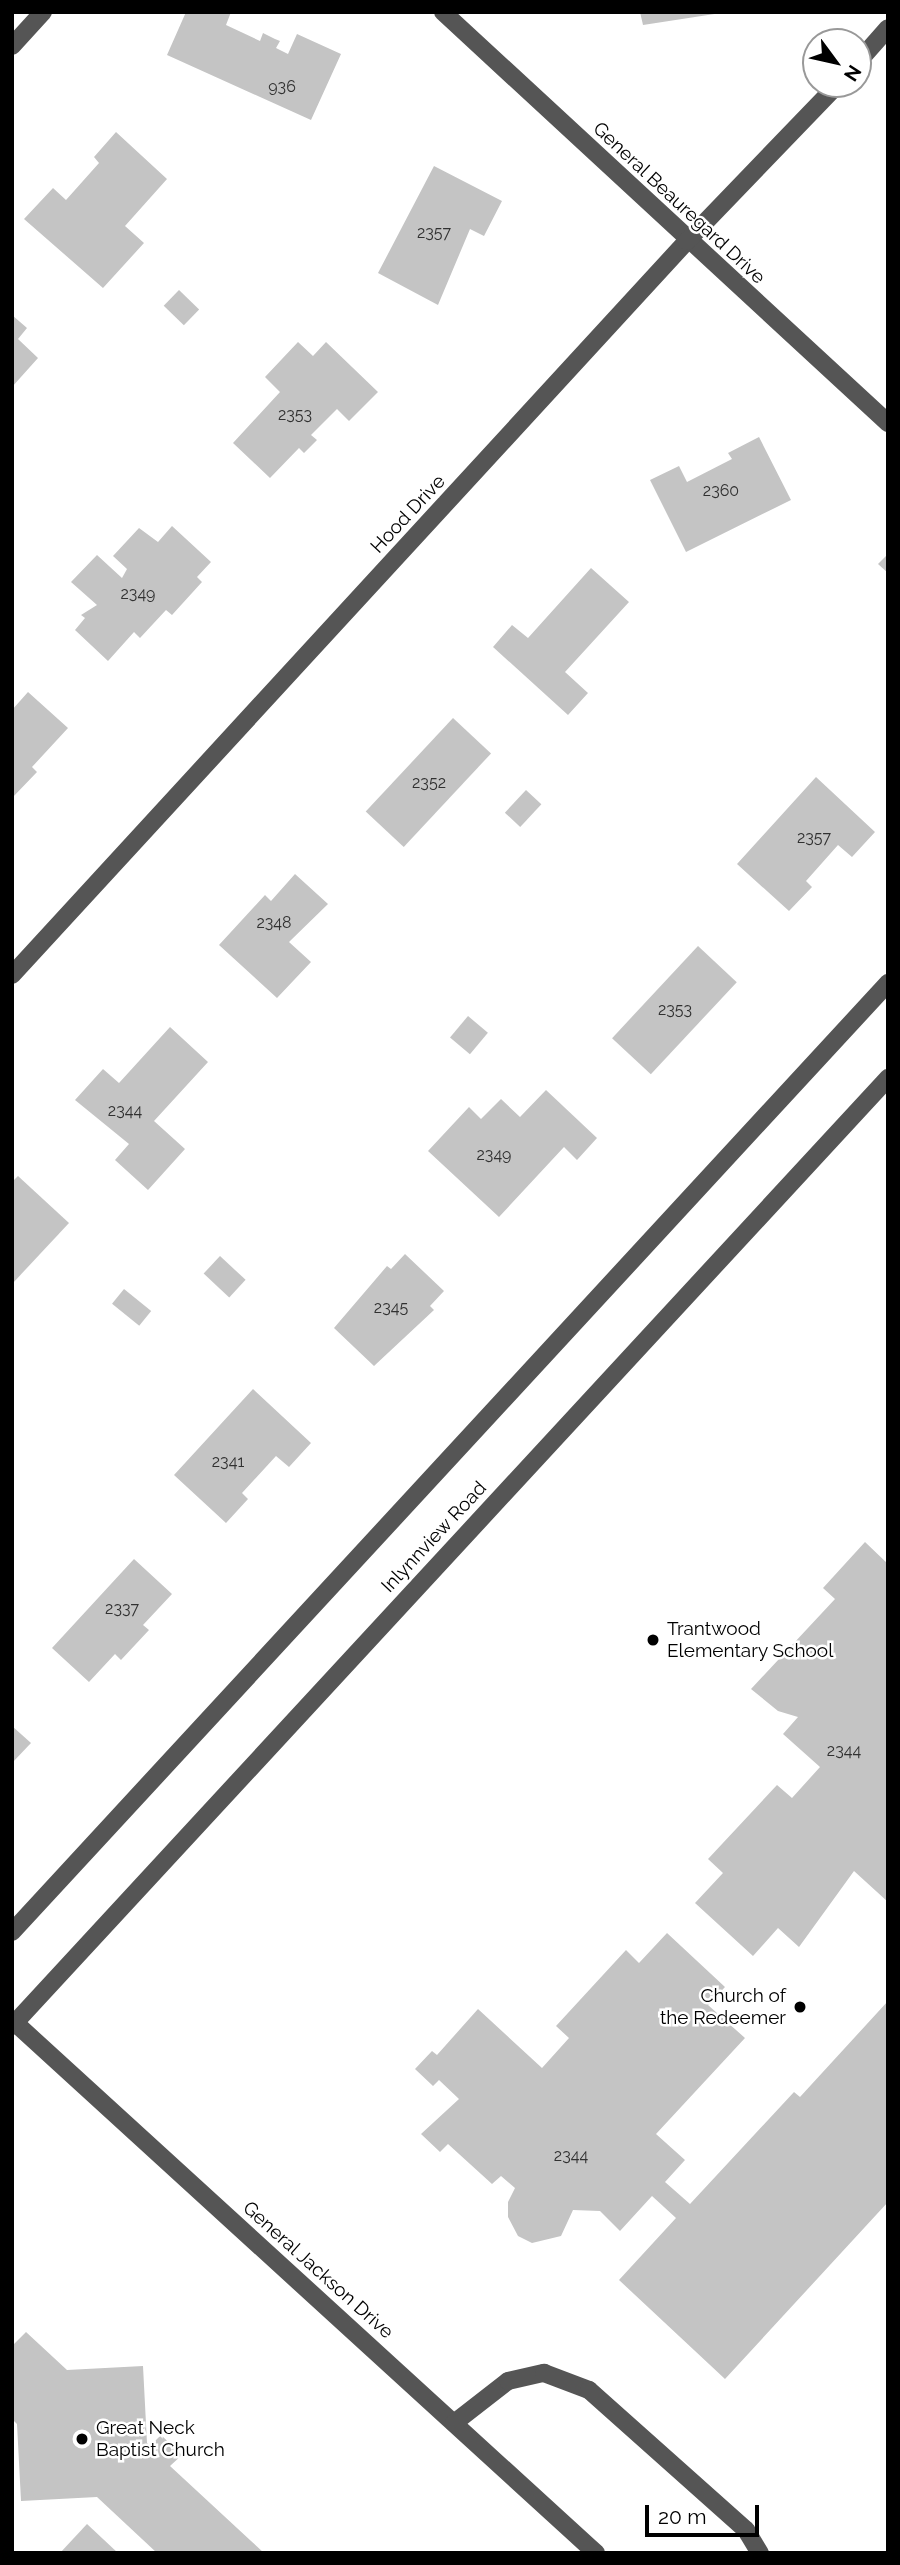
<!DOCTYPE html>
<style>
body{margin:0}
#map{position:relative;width:900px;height:2565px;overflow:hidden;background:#fff;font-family:Raleway,sans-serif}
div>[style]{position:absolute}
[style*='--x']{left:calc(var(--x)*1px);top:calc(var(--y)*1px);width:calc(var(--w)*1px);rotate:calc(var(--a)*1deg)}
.building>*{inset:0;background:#c4c4c4;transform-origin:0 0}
.minor>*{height:18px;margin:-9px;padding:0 9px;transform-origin:9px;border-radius:9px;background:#555}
.dots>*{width:19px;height:19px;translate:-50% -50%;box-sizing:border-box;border:4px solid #fff;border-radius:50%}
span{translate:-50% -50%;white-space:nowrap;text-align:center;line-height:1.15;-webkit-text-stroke:5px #fff;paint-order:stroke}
.number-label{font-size:16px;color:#313131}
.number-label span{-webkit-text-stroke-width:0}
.street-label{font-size:19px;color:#000}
.poi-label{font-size:19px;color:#000}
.left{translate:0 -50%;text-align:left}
.right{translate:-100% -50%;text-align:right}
.frame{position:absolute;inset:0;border:14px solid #000;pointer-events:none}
.north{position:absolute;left:802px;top:28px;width:70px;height:70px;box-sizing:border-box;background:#fff;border:2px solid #999;border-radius:50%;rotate:123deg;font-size:19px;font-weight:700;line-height:28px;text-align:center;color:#000}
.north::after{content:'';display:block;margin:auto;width:24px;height:32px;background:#000;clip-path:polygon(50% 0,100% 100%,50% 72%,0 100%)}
.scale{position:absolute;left:645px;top:2505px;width:114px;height:32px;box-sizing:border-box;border:4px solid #000;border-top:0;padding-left:9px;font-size:21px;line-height:24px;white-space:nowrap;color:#000;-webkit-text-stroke:5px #fff;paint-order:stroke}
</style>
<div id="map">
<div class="building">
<i style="clip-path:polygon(186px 12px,231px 12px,226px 25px,260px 41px,263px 33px,275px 39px,280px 41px,276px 48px,288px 54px,297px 34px,341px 54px,311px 120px,167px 55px)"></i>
<i style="clip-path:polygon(640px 12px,721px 12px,721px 13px,643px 25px)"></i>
<i style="clip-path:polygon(116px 132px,167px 179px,125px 226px,144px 243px,103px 288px,24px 219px,53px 188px,66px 200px,99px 163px,94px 157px)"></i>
<i style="clip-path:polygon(434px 166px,502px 201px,484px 236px,470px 229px,438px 305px,378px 273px)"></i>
<i style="left:179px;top:290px;width:28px;height:22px;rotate:44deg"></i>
<i style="clip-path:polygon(12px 315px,27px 328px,18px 339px,38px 358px,12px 387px)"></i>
<i style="clip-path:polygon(298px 342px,313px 356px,326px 342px,378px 392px,349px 421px,337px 409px,311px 435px,317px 440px,304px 453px,299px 448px,270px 478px,233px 443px,280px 392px,265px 377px)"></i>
<i style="clip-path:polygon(759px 437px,791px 500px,686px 552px,650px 480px,679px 466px,687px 482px,732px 459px,728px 453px)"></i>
<i style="clip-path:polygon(172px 526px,211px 562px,197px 577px,202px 582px,172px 615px,166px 610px,140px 638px,134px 632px,108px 661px,75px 630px,85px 618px,81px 615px,97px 605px,71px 582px,97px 555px,122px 578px,127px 569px,113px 556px,139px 528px,158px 542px)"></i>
<i style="clip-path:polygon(888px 554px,888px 573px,878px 564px)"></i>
<i style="clip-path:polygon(591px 568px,629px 602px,565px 672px,588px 693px,568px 715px,493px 647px,512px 625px,528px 638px)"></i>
<i style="clip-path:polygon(28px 692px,68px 728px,32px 767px,37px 772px,12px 798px,12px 710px)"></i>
<i style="left:453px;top:718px;width:52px;height:128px;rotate:43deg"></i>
<i style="clip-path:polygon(816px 777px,875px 832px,852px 857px,838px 845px,806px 881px,812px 887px,789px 911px,737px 864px)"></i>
<i style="left:526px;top:790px;width:21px;height:31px;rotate:43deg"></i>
<i style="clip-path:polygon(295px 874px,328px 904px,289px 942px,311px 962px,277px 998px,219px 945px,265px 895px,271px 901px)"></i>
<i style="left:698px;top:946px;width:53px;height:126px;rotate:43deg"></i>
<i style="left:468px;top:1016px;width:26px;height:28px;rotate:40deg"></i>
<i style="clip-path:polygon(170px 1027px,208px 1062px,154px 1121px,185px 1149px,148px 1190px,115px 1160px,129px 1144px,75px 1100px,103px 1069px,119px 1083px)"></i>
<i style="clip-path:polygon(546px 1090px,597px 1138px,577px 1160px,564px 1147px,499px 1217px,428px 1151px,469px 1107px,481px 1119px,501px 1099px,520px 1117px)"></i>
<i style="clip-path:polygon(18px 1176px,69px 1223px,12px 1284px,12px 1182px)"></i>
<i style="clip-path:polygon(405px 1254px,444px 1291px,430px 1306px,434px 1310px,374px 1366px,334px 1328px,387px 1266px,391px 1269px)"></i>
<i style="left:220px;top:1256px;width:35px;height:24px;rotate:43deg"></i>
<i style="left:124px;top:1289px;width:35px;height:19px;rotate:39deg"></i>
<i style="clip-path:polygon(253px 1389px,311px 1443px,289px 1467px,276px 1456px,242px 1493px,248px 1499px,226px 1523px,174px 1475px)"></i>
<i style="clip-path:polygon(865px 1542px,888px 1564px,888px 1902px,854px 1871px,799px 1947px,778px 1928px,753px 1956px,695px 1903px,723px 1873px,708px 1859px,777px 1785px,792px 1798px,820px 1767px,783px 1734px,798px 1717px,778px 1711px,751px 1689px,835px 1599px,823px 1588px)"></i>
<i style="clip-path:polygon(134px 1559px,172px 1594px,143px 1625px,149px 1630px,121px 1660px,115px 1654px,89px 1682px,52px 1648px)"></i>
<i style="clip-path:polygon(12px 1726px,31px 1743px,12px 1763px)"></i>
<i style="clip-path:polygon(667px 1933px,725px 1987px,708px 2005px,745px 2038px,656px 2134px,685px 2160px,665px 2182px,690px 2204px,794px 2092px,800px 2097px,888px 2001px,888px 2202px,725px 2379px,619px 2280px,676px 2218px,652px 2196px,620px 2231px,600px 2211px,573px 2210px,561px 2236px,532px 2243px,518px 2236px,508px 2217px,508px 2202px,515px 2188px,501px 2176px,492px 2184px,448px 2144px,440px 2152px,421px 2134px,459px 2099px,439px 2080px,433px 2086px,415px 2069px,432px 2051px,437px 2055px,478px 2009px,542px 2068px,569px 2038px,556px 2026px,626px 1950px,639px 1963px)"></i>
<i style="clip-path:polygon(26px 2332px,67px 2370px,143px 2366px,147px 2443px,150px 2446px,161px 2435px,182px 2455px,170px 2466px,264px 2553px,157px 2553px,97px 2497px,21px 2501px,17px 2424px,12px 2419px,12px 2346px)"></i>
<i style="clip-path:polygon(87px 2524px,118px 2553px,60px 2553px)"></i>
</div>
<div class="minor">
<i style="--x:443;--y:12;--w:606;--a:42.73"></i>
<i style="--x:12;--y:46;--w:46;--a:-47.6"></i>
<i style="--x:858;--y:62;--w:45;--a:-48.6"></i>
<i style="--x:12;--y:975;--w:997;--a:-47.4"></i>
<i style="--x:687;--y:241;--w:218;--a:-46.1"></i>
<i style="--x:12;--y:1932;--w:1292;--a:-47.29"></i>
<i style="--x:12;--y:2020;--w:791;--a:42.39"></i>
<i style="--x:12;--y:2026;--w:1291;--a:-47.26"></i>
<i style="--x:454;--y:2423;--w:68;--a:-37.9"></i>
<i style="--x:508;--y:2381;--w:37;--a:-13"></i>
<i style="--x:544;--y:2373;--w:48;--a:20.7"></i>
<i style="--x:589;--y:2390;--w:210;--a:41.7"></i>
<i style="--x:746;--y:2530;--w:27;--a:59"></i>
</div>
<div class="dots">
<i style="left:653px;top:1640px;background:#000"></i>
<i style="left:800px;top:2007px;background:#000"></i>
<i style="left:82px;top:2439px;background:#000"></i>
</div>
<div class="number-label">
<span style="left:282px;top:87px">936</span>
<span style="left:434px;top:233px">2357</span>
<span style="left:295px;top:415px">2353</span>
<span style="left:721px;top:491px">2360</span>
<span style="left:138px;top:594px">2349</span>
<span style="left:429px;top:783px">2352</span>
<span style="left:814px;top:838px">2357</span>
<span style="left:274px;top:923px">2348</span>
<span style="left:675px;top:1010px">2353</span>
<span style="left:125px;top:1111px">2344</span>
<span style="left:494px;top:1155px">2349</span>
<span style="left:391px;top:1308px">2345</span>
<span style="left:228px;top:1462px">2341</span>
<span style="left:122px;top:1609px">2337</span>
<span style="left:844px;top:1751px">2344</span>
<span style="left:571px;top:2156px">2344</span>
</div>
<div class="street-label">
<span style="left:679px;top:203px;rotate:43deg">General Beauregard Drive</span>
<span style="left:408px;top:514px;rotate:-47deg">Hood Drive</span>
<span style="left:434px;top:1537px;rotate:-47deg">Inlynnview Road</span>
<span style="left:318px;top:2270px;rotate:42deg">General Jackson Drive</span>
</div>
<div class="poi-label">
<span class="left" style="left:667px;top:1640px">Trantwood<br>Elementary School</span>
<span class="right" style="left:786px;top:2007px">Church of<br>the Redeemer</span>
<span class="left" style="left:96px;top:2439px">Great Neck<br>Baptist Church</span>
</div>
<div class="frame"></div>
<div class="north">N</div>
<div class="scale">20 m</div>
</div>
